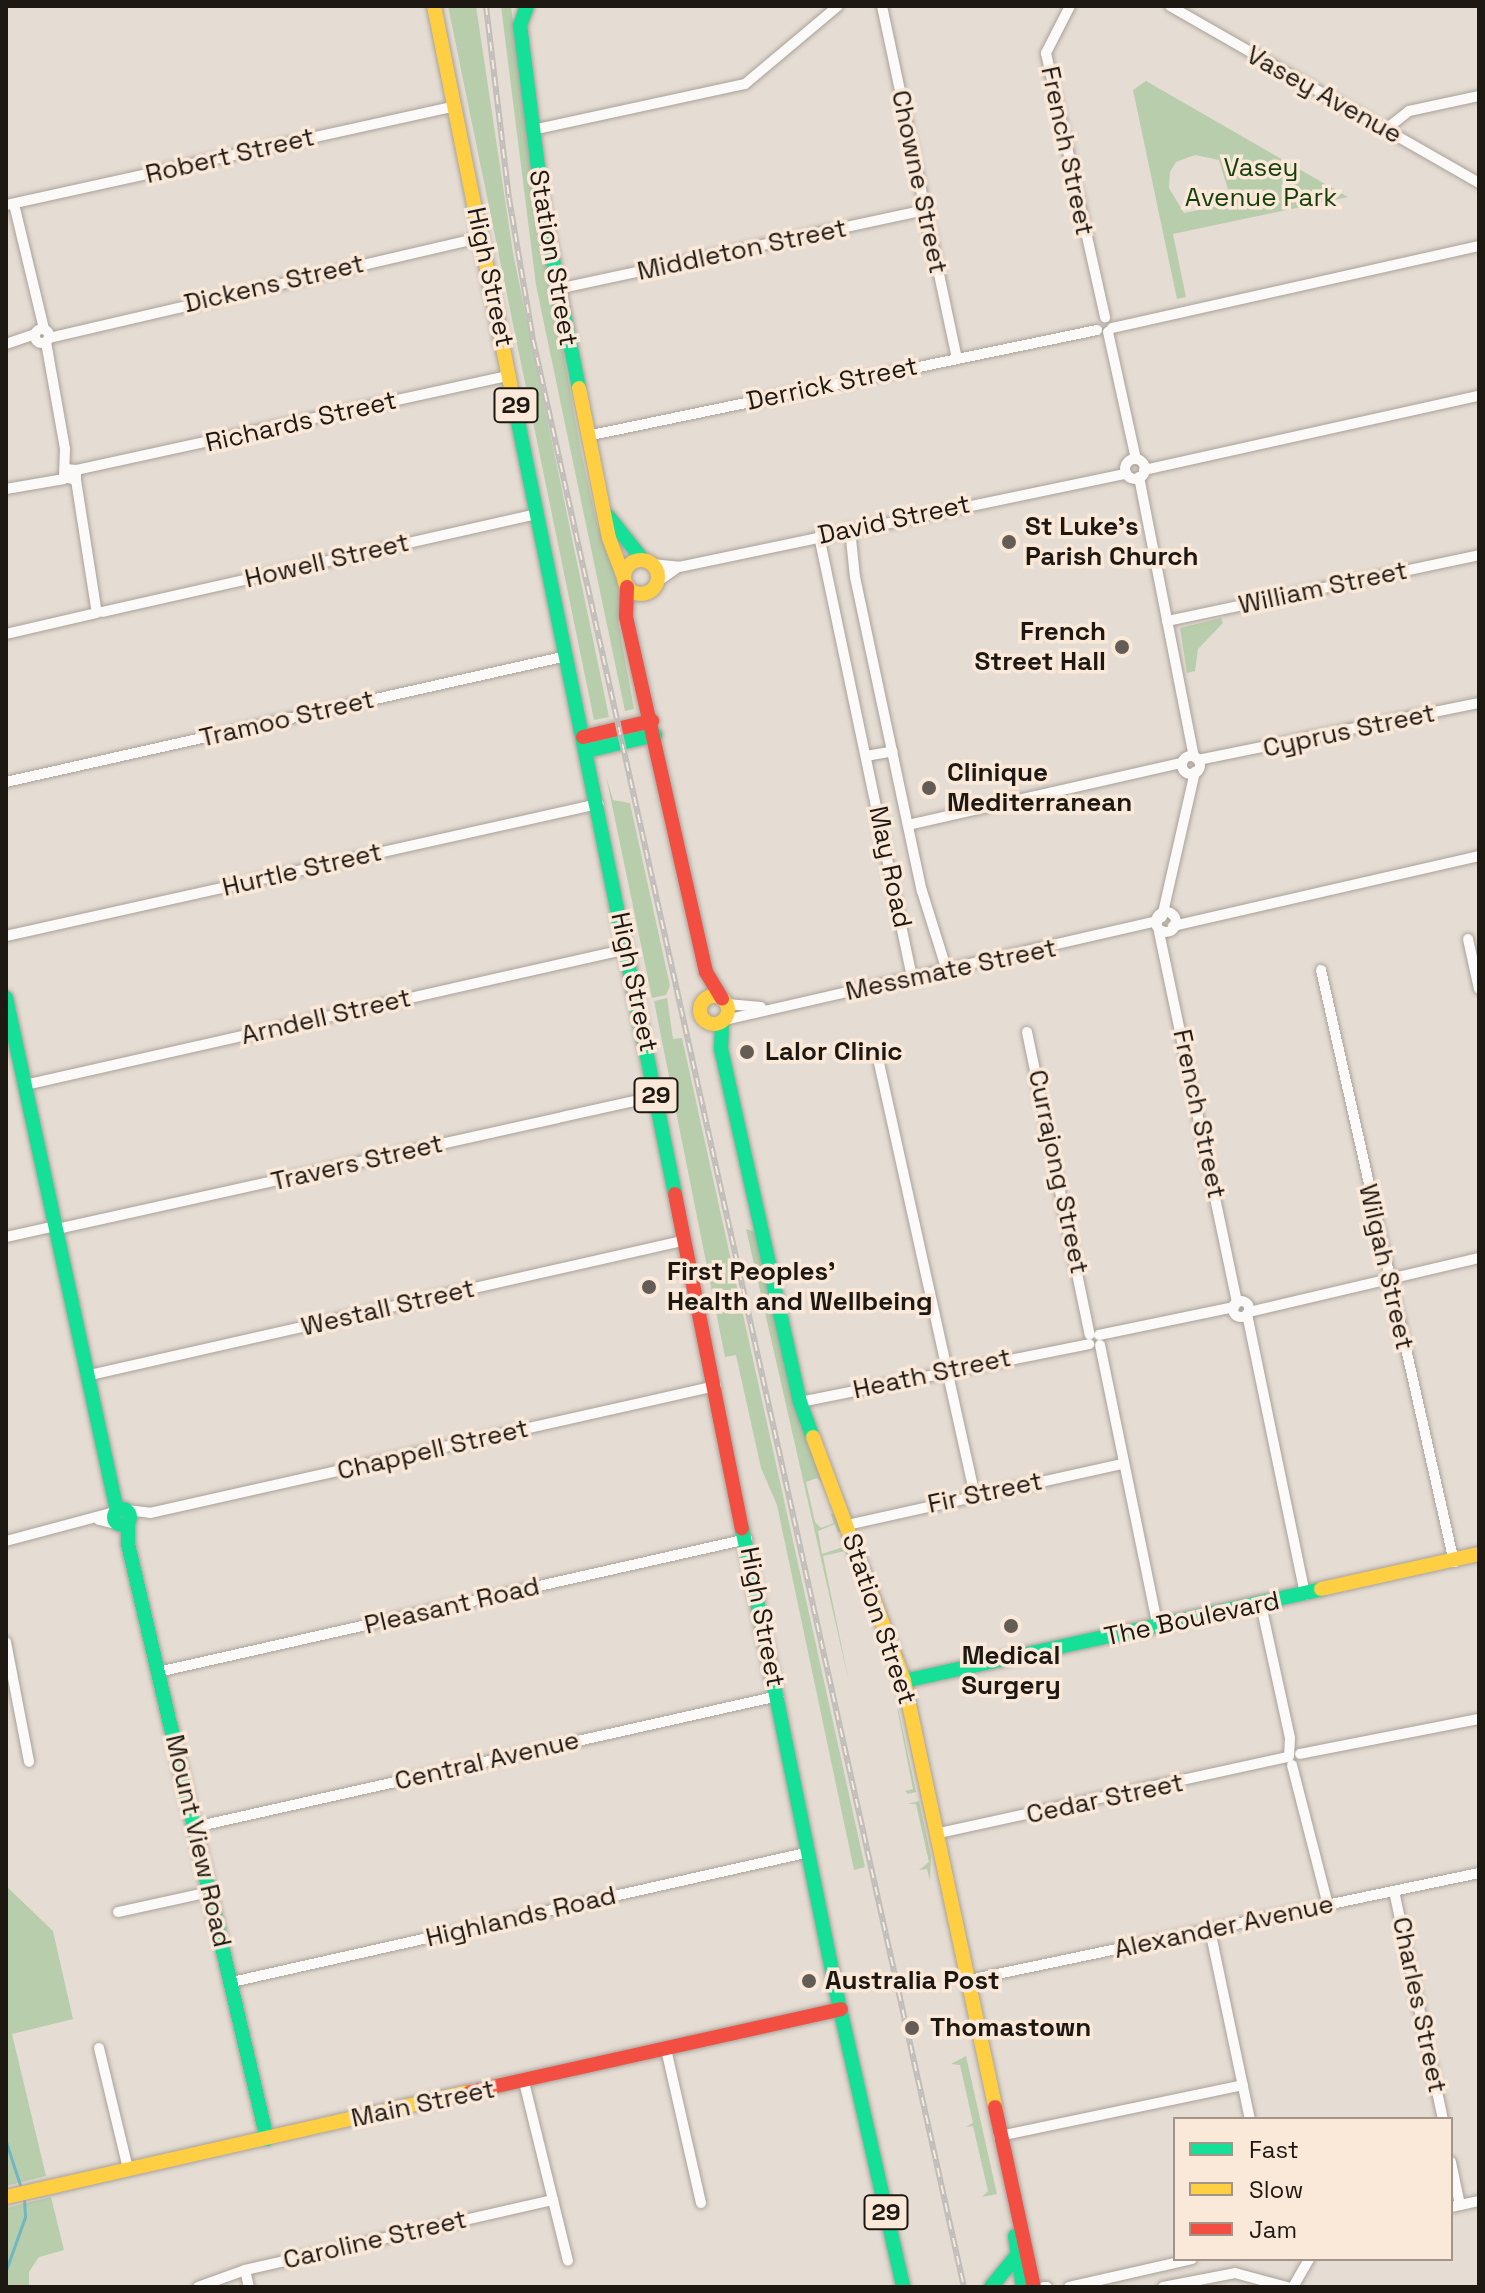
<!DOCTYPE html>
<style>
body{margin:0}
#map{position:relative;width:1485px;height:2293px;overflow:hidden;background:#e5dcd3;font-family:"Space Grotesk",sans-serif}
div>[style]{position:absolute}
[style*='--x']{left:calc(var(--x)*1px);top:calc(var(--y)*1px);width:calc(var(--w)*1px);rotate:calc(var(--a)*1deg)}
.green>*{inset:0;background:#b8cdac}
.stream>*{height:3px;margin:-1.5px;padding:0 1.5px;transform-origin:1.5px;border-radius:1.5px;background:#6fb7c3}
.roads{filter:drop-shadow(0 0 2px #a8a29a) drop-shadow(0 0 2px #a8a29a)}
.street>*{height:10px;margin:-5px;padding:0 5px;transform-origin:5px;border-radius:5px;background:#fbfaf8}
.street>.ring{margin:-5px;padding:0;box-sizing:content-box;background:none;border:10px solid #fbfaf8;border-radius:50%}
.fast>*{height:14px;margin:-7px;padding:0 7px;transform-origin:7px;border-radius:7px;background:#16e098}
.fast>.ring{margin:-7px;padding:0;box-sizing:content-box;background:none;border:14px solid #16e098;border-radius:50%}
.slow>*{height:14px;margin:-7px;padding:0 7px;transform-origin:7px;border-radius:7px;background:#ffcf43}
.slow>.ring{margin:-7px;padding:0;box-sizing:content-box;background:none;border:14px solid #ffcf43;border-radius:50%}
.jam>*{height:14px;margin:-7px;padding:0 7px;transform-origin:7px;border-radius:7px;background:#f24e42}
.rail>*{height:6px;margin-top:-3px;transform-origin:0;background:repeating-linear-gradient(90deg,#fae9d9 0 9px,#c0bdba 0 18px);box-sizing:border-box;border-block:2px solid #c0bdba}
.dots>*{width:22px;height:22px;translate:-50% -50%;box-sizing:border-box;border:4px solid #fae9d9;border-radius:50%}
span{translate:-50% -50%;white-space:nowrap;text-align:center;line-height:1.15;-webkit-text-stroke:7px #fae9d9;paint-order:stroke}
.shield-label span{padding:2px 6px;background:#fae9d9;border:2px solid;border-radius:6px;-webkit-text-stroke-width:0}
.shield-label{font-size:24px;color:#1e1812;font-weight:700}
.street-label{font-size:26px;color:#1e1812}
.park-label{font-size:26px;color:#153f0b}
.poi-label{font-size:26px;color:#1e1812;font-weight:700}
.left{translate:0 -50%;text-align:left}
.right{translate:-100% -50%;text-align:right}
.frame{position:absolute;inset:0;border:8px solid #1e1812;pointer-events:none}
.legend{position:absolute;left:1173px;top:2117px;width:280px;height:144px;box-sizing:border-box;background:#fae9d9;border:2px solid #a29589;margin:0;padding:10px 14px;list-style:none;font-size:24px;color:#1e1812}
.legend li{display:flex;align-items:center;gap:16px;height:40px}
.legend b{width:40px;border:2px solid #a29589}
</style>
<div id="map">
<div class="green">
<i style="clip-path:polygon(448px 6px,476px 6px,513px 253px,609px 717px,594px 720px)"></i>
<i style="clip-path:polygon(501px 6px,511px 6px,534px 194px,582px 456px,598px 528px,602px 527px,621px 591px,618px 621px,634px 709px,625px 711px,536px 285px)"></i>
<i style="clip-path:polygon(evenodd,1146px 81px,1264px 149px,1348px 197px,1173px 234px,1186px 297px,1177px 299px,1133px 90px,1146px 81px,1195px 155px,1219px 160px,1232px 203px,1184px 213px,1169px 188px,1170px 172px,1176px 162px,1195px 155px)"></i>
<i style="clip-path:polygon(1221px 618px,1223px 623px,1198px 649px,1195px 671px,1187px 673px,1180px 628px)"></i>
<i style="clip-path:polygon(606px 776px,613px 800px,630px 803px,670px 986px,666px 995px,652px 998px)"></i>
<i style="clip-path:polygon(667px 998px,673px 1039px,682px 1038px,865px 1867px,854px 1870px,777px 1505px,761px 1468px,736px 1355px,725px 1357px,654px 1001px)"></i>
<i style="clip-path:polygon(746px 1229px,755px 1232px,824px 1484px,817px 1478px,806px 1482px,815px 1522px,821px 1528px,834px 1523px,831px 1514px,836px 1514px,842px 1530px,838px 1533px,835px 1524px,818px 1531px,822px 1554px,843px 1547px,841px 1539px,846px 1539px,857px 1568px,853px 1570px,845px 1551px,823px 1556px,849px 1682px)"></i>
<i style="clip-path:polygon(891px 1676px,916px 1792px,908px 1794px,905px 1791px,913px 1789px)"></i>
<i style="clip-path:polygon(919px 1801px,931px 1857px,930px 1881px,927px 1869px,919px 1870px,929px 1862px,916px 1804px,908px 1804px)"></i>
<i style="clip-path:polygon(6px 1886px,53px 1931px,73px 2019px,12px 2034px,46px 2176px,6px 2186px)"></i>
<i style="clip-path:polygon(966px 2056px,997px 2194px,982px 2197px,988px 2191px,973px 2126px,966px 2127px,973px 2123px,960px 2065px,951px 2064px)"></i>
<i style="clip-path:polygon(51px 2197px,64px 2250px,39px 2257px,29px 2272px,29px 2287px,6px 2287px,6px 2208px)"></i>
</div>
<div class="stream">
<i style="--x:6;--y:2142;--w:48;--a:71.9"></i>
<i style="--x:6;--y:2270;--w:56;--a:-70.3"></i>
<i style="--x:25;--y:2217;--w:18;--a:-93"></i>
</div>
<div class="roads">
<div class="street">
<i style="--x:882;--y:6;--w:360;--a:78"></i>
<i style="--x:1070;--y:6;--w:53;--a:117.1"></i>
<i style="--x:1046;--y:53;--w:271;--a:77.4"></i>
<i style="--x:1170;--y:6;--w:356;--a:29.8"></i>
<i style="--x:1386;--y:129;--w:29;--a:-38"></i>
<i style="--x:1409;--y:111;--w:72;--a:-12.1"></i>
<i style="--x:532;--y:130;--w:218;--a:-12.2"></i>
<i style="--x:745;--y:84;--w:121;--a:-40"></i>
<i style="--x:14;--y:204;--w:129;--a:76.5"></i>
<i style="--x:6;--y:205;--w:460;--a:-12.4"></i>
<i style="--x:557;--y:289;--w:377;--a:-12.1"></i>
<i style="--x:1112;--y:328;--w:376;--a:-12.6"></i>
<i class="ring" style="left:35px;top:329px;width:4px;height:4px"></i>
<i style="--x:1108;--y:332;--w:130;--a:77.6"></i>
<i style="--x:49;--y:338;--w:445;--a:-13.1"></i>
<i style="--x:46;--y:342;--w:109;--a:79.9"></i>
<i style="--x:65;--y:449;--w:28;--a:92"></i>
<i style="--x:64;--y:477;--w:12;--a:14"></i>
<i style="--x:76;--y:480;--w:10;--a:-90"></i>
<i style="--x:76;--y:470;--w:10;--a:-174"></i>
<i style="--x:6;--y:344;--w:31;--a:-19"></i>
<i style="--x:587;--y:436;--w:521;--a:-11.74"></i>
<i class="ring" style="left:1125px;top:459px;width:10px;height:10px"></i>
<i style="--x:76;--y:470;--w:444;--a:-12.3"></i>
<i style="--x:1144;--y:470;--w:343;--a:-12.5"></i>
<i style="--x:1139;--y:477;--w:285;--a:78.9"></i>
<i style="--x:76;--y:480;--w:129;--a:81.1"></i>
<i style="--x:6;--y:489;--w:59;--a:-9.8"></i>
<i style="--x:850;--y:529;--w:48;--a:84.1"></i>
<i style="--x:855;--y:577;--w:321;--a:78"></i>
<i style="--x:922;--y:891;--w:84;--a:72.6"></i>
<i style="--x:819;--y:536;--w:452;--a:78.1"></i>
<i style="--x:652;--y:564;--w:27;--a:6"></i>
<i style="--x:679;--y:567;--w:457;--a:-11.8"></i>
<i style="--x:657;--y:582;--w:24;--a:-35"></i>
<i style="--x:102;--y:612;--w:447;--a:-12.7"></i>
<i style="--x:1167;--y:621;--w:319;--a:-11.9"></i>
<i style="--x:6;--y:634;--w:93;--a:-13"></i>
<i style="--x:866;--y:756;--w:27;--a:-10"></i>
<i class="ring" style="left:1182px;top:756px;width:8px;height:8px"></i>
<i style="--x:1198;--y:760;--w:287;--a:-11.5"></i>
<i style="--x:6;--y:782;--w:575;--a:-12.66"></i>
<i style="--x:908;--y:825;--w:281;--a:-12.8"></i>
<i class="ring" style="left:1156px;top:912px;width:10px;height:10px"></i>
<i style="--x:1162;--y:917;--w:149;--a:-77.2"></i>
<i style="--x:1173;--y:926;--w:314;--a:-12.9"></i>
<i style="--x:1159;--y:932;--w:379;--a:78.1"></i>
<i style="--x:6;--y:936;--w:607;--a:-12.57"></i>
<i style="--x:1468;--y:939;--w:51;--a:77.6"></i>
<i style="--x:1321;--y:970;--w:607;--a:77.34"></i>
<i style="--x:727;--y:1004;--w:34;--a:5"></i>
<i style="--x:725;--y:1020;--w:444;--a:-12.9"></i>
<i style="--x:1027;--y:1032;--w:309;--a:78.3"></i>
<i style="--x:879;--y:1063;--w:443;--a:77.5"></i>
<i style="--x:25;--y:1085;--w:617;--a:-12.73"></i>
<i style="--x:57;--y:1229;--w:615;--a:-12.5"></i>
<i style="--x:6;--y:1237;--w:51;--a:-12.4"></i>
<i class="ring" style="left:1233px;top:1301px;width:6px;height:6px"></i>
<i style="--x:1249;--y:1312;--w:236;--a:-13.2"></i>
<i style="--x:1247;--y:1314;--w:287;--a:78.3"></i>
<i style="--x:1099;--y:1335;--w:138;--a:-11.7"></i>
<i style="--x:1100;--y:1345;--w:288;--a:78.4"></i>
<i style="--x:90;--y:1375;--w:611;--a:-12.76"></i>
<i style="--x:800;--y:1402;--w:295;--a:-11.3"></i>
<i style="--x:127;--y:1510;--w:23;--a:7"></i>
<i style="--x:150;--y:1513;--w:580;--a:-12.65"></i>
<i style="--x:99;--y:1520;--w:18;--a:13"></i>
<i style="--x:847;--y:1525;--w:283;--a:-12.5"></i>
<i style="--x:6;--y:1541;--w:113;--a:-14.9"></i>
<i style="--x:1261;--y:1605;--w:136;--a:77.7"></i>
<i style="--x:1290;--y:1738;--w:17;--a:93"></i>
<i style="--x:6;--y:1642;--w:122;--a:79.1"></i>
<i style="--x:158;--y:1672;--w:604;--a:-12.72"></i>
<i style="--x:1300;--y:1754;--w:182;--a:-11.1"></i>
<i style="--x:1292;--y:1765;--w:145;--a:75.6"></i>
<i style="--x:195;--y:1827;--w:598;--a:-12.66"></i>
<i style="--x:939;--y:1833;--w:358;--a:-12.3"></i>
<i style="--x:1394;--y:1891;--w:233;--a:77.9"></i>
<i style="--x:118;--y:1912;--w:94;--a:-12.3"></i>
<i style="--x:1210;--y:1930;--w:193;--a:78.1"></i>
<i style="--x:969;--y:1980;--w:521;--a:-11.85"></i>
<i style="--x:232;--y:1982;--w:592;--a:-12.68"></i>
<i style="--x:99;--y:2048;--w:124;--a:76.5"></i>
<i style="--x:666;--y:2049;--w:158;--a:77.2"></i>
<i style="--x:524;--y:2082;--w:184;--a:76.2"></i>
<i style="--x:999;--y:2136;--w:249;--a:-11.8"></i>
<i style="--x:1451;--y:2162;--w:44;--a:78.2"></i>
<i style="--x:1451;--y:2207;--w:29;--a:-12"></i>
<i style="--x:245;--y:2270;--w:17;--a:77"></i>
<i style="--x:198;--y:2287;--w:50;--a:-19.9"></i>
<i style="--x:245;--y:2270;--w:316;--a:-12.8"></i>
<i style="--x:1044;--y:2287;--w:3;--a:0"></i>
<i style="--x:1069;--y:2287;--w:126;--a:-12.8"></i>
<i style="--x:1163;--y:2287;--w:73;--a:-11"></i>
<i style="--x:1235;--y:2273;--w:54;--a:15.1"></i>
<i style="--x:1293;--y:2287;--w:32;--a:-60"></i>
</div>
<div class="fast">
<i style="--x:527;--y:6;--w:20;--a:110"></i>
<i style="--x:520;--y:25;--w:193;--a:82.8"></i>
<i style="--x:544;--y:216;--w:176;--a:78.5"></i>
<i style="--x:513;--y:397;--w:813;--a:78.51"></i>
<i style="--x:608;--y:516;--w:56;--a:51.5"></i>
<i style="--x:586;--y:751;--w:71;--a:-13.1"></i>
<i style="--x:6;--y:998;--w:525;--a:77.79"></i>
<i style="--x:722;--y:1022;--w:27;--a:92"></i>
<i style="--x:721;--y:1049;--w:362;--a:77.4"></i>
<i style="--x:800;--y:1402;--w:37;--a:70"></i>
<i class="ring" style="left:114px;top:1509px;width:2px;height:2px"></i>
<i style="--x:128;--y:1523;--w:21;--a:90"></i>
<i style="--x:128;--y:1544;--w:611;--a:76.85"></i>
<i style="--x:742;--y:1528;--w:472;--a:78.5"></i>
<i style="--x:836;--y:1991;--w:303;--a:77.2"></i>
<i style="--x:904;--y:1681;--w:427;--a:-12.4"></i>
<i style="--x:1015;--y:2236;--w:52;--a:81.1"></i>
<i style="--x:991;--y:2287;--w:43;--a:-50.7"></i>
</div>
<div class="slow">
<i style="--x:434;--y:6;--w:399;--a:78.6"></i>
<i style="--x:579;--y:388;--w:153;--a:78.7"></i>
<i style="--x:609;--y:538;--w:43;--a:69.4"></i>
<i class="ring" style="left:624px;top:560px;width:20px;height:20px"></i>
<i class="ring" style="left:700px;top:996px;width:14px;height:14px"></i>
<i style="--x:813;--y:1437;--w:260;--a:69.5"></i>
<i style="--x:904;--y:1681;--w:436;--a:77.9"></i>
<i style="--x:1321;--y:1589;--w:162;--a:-12.5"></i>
<i style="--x:6;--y:2197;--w:476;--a:-12.8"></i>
</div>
<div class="jam">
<i style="--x:627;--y:587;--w:30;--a:92"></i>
<i style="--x:626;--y:617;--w:364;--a:77.3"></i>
<i style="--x:706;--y:972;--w:31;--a:59"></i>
<i style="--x:583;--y:737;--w:71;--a:-13.1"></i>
<i style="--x:675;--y:1194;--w:341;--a:78.7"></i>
<i style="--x:470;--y:2092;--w:380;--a:-12.6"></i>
<i style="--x:995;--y:2107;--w:184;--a:77.8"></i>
</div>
</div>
<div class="rail">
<i style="--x:486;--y:6;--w:193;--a:83.2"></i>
<i style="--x:509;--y:198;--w:144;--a:80.4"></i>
<i style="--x:533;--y:340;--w:1994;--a:77.52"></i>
</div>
<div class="dots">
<i style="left:1009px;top:542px;background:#645d56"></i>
<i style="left:1122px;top:647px;background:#645d56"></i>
<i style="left:929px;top:788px;background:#645d56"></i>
<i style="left:747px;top:1052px;background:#645d56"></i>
<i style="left:649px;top:1287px;background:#645d56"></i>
<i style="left:1011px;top:1626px;background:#645d56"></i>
<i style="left:809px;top:1981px;background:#645d56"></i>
<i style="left:912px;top:2028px;background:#645d56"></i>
</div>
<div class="shield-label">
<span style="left:516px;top:405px">29</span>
<span style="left:656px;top:1095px">29</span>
<span style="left:886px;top:2212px">29</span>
</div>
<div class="street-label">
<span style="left:1324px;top:95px;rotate:29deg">Vasey Avenue</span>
<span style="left:1067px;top:151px;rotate:78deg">French Street</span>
<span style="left:230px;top:156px;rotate:-13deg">Robert Street</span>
<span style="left:919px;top:182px;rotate:78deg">Chowne Street</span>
<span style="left:742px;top:250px;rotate:-12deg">Middleton Street</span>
<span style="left:553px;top:258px;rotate:80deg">Station Street</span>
<span style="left:490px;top:277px;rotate:78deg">High Street</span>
<span style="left:274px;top:284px;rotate:-13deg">Dickens Street</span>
<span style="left:832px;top:384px;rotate:-12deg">Derrick Street</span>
<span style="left:301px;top:422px;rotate:-13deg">Richards Street</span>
<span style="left:894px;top:520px;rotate:-12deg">David Street</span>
<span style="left:327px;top:561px;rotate:-13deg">Howell Street</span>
<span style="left:1323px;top:588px;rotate:-12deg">William Street</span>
<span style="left:287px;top:719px;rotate:-13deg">Tramoo Street</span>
<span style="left:1349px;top:731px;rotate:-12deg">Cyprus Street</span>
<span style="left:890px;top:867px;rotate:78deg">May Road</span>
<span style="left:302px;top:870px;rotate:-13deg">Hurtle Street</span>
<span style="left:951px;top:970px;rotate:-12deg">Messmate Street</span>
<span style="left:634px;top:982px;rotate:78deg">High Street</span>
<span style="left:326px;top:1017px;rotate:-13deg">Arndell Street</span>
<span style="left:1199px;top:1114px;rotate:78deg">French Street</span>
<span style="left:357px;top:1163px;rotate:-13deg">Travers Street</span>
<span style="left:1058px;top:1172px;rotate:78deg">Currajong Street</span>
<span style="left:1386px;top:1267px;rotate:77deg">Wilgah Street</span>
<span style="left:388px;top:1308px;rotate:-13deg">Westall Street</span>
<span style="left:932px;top:1374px;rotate:-12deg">Heath Street</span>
<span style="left:433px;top:1450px;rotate:-13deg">Chappell Street</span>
<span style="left:985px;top:1493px;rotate:-12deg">Fir Street</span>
<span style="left:452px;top:1606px;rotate:-13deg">Pleasant Road</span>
<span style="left:762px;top:1617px;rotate:79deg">High Street</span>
<span style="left:879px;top:1619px;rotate:71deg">Station Street</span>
<span style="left:1192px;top:1619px;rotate:-12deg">The Boulevard</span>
<span style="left:487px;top:1761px;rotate:-13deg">Central Avenue</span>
<span style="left:1105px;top:1799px;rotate:-12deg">Cedar Street</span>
<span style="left:198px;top:1841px;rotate:77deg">Mount View Road</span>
<span style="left:521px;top:1917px;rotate:-13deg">Highlands Road</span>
<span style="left:1224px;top:1927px;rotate:-12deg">Alexander Avenue</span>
<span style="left:1419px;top:2005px;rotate:78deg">Charles Street</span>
<span style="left:423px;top:2104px;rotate:-12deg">Main Street</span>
<span style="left:375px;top:2240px;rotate:-13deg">Caroline Street</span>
</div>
<div class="park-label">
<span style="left:1261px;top:183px">Vasey<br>Avenue Park</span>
</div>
<div class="poi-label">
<span class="left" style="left:1025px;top:542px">St Luke's<br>Parish Church</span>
<span class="right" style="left:1106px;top:647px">French<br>Street Hall</span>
<span class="left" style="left:947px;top:788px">Clinique<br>Mediterranean</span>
<span class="left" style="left:765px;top:1052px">Lalor Clinic</span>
<span class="left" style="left:667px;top:1287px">First Peoples'<br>Health and Wellbeing</span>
<span style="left:1011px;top:1671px">Medical<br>Surgery</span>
<span class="left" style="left:825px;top:1981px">Australia Post</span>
<span class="left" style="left:930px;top:2028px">Thomastown</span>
</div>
<div class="frame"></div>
<ul class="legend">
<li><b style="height:10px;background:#16e098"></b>Fast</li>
<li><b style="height:10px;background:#ffcf43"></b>Slow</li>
<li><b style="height:10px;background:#f24e42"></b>Jam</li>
</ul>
</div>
